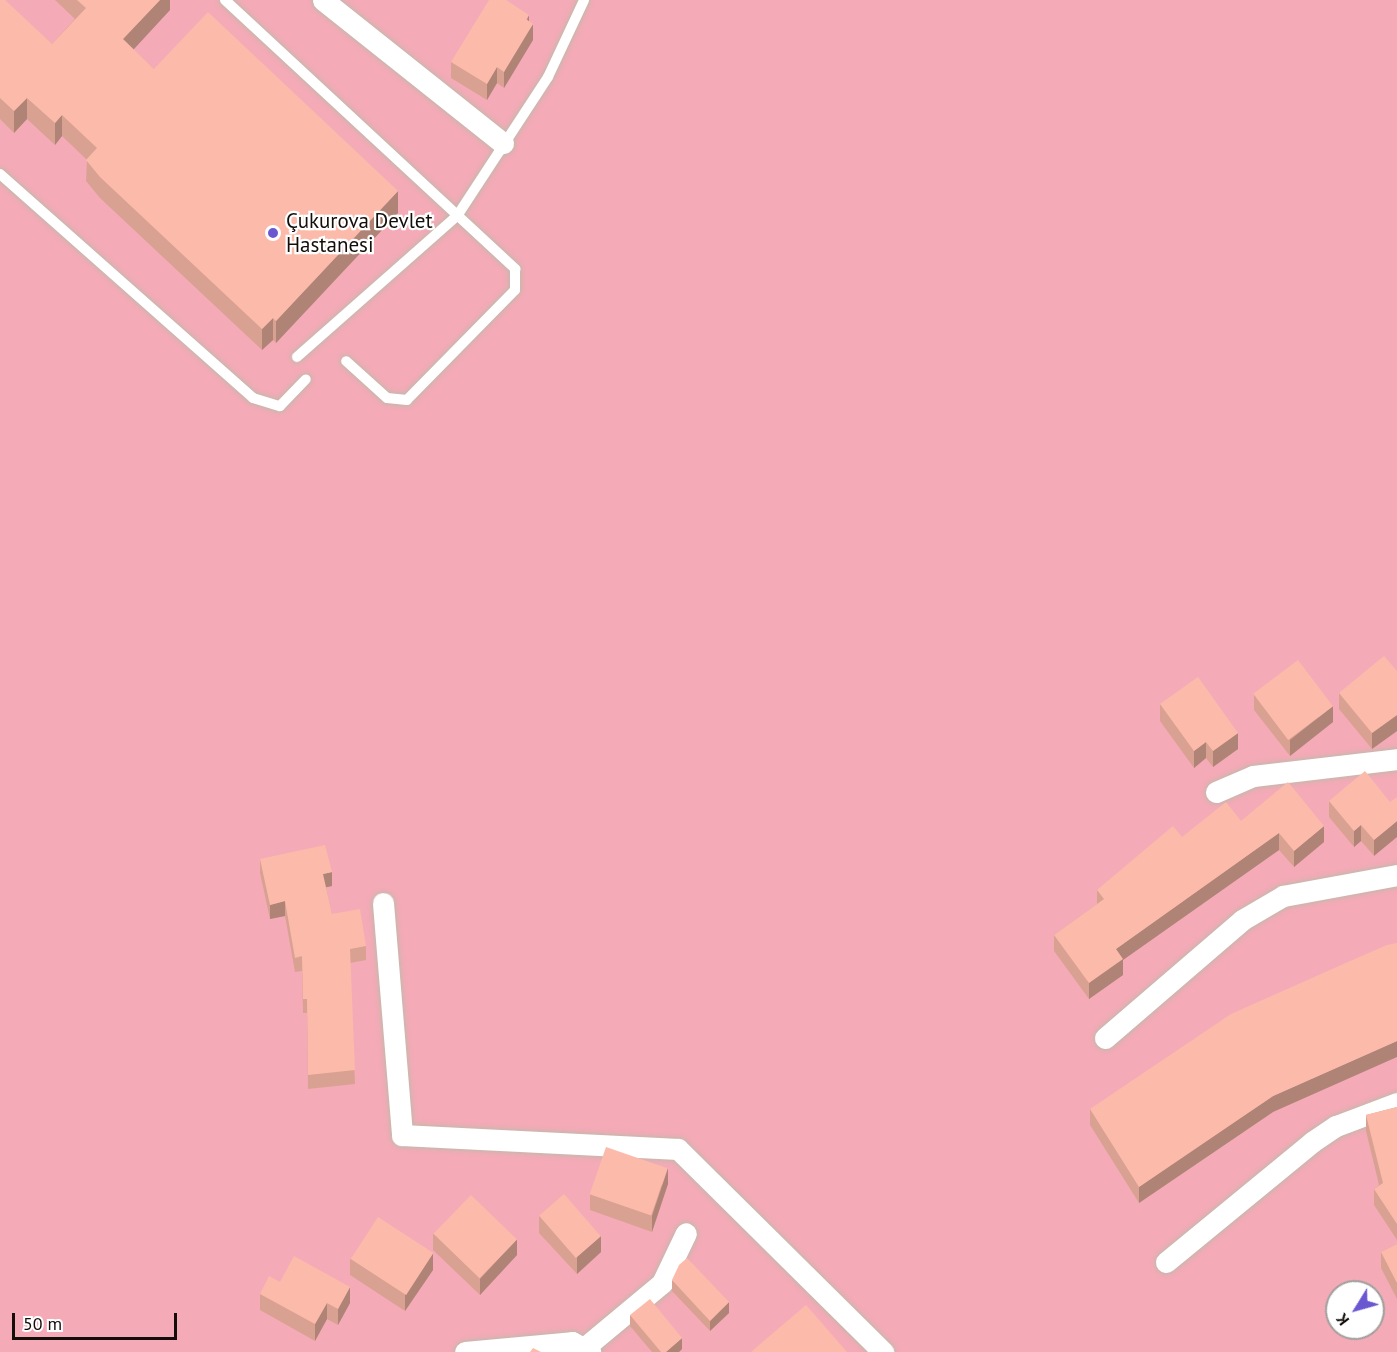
<!DOCTYPE html>
<meta charset="utf-8">
<style>
body{margin:0}
#map{position:relative;width:1397px;height:1352px;overflow:hidden;background:#fdefe3;font-family:"PT Sans",sans-serif}
div>[style]{position:absolute}
[style*='--x']{left:calc(var(--x)*1px);top:calc(var(--y)*1px);width:calc(var(--w)*1px);rotate:calc(var(--a)*1deg)}
.green>*{inset:0;background:#f4abb7}
.roads{filter:drop-shadow(0 0 2px #c5b7ab) drop-shadow(0 0 2px #c5b7ab)}
.lane>*{height:10px;margin:-5px;padding:0 5px;transform-origin:5px;border-radius:5px;background:#fff}
.street>*{height:21px;margin:-10.5px;padding:0 10.5px;transform-origin:10.5px;border-radius:10.5px;background:#fff}
.wall>*{inset:0;background:#d9a192}
.shaded-wall>*{inset:0;background:#b08377}
.building>*{inset:0;background:#fcbbaa;transform-origin:0 0}
.dots>*{width:16px;height:16px;translate:-50% -50%;box-sizing:border-box;border:3px solid #fff;border-radius:50%}
span{translate:-50% -50%;white-space:nowrap;text-align:center;line-height:1.15;-webkit-text-stroke:4.5px #fff;paint-order:stroke}
.poi-label{font-size:21px;color:#130e0a}
.left{translate:0 -50%;text-align:left}
.north{position:absolute;left:1325px;top:1280px;width:60px;height:60px;box-sizing:border-box;background:#fff;border:2px solid #a19f9d;border-radius:50%;rotate:233deg;font-size:16px;font-weight:700;line-height:24px;text-align:center;color:#130e0a}
.north::after{content:'';display:block;margin:auto;width:21px;height:27px;background:#6a58d1;clip-path:polygon(50% 0,100% 100%,50% 72%,0 100%)}
.scale{position:absolute;left:12px;top:1313px;width:165px;height:27px;box-sizing:border-box;border:3px solid #130e0a;border-top:0;padding-left:8px;font-size:18px;line-height:21px;white-space:nowrap;color:#130e0a;-webkit-text-stroke:4px #fff;paint-order:stroke}
</style>
<div id="map">
<div class="green">
<i style="clip-path:polygon(evenodd,0 0,1397px 0,1397px 1352px,0 1352px,0 0,1337px 1292px,1373px 1292px,1373px 1328px,1337px 1328px,1337px 1292px)"></i>
</div>
<div class="roads">
<div class="lane">
<i style="--x:225;--y:0;--w:396;--a:42.8"></i>
<i style="--x:515;--y:269;--w:21;--a:90"></i>
<i style="--x:515;--y:290;--w:154;--a:134.5"></i>
<i style="--x:407;--y:400;--w:20;--a:-174"></i>
<i style="--x:387;--y:398;--w:55;--a:-137.9"></i>
<i style="--x:0;--y:174;--w:338;--a:41.5"></i>
<i style="--x:253;--y:398;--w:28;--a:17"></i>
<i style="--x:280;--y:406;--w:37;--a:-46"></i>
<i style="--x:297;--y:357;--w:213;--a:-41.4"></i>
<i style="--x:457;--y:216;--w:166;--a:-56.8"></i>
<i style="--x:548;--y:77;--w:85;--a:-64.9"></i>
</div>
<div class="street">
<i style="--x:323;--y:0;--w:230;--a:38.5"></i>
<i style="--x:1216;--y:792;--w:40;--a:-23.4"></i>
<i style="--x:1253;--y:776;--w:145;--a:-6.7"></i>
<i style="--x:383;--y:903;--w:233;--a:85.3"></i>
<i style="--x:402;--y:1135;--w:276;--a:2.9"></i>
<i style="--x:678;--y:1149;--w:289;--a:44.7"></i>
<i style="--x:1105;--y:1038;--w:181;--a:-40.7"></i>
<i style="--x:1242;--y:920;--w:48;--a:-30.3"></i>
<i style="--x:1283;--y:896;--w:116;--a:-10.4"></i>
<i style="--x:1166;--y:1262;--w:189;--a:-39.4"></i>
<i style="--x:1312;--y:1142;--w:29;--a:-34"></i>
<i style="--x:1336;--y:1126;--w:65;--a:-20.7"></i>
<i style="--x:584;--y:1348;--w:102;--a:-39.8"></i>
<i style="--x:662;--y:1283;--w:55;--a:-64.4"></i>
<i style="--x:465;--y:1352;--w:107;--a:-5.3"></i>
<i style="--x:572;--y:1342;--w:21;--a:29"></i>
</div>
</div>
<div class="wall">
<i style="clip-path:polygon(0 0,52px 44px,75px 19px,55px 0,170px 0,170px 10px,133px 49px,154px 69px,398px 213px,276px 343px,273px 340px,262px 350px,100px 198px,86px 181px,87px 160px,62px 136px,55px 145px,27px 119px,14px 133px,0 119px)"></i>
<i style="clip-path:polygon(529px 21px,533px 40px,504px 88px,497px 83px,487px 100px,451px 78px,451px 62px)"></i>
<i style="clip-path:polygon(1397px 671px,1397px 731px,1372px 749px,1339px 709px,1339px 693px)"></i>
<i style="clip-path:polygon(1254px 694px,1333px 722px,1290px 756px,1254px 710px)"></i>
<i style="clip-path:polygon(1160px 704px,1238px 749px,1213px 767px,1206px 758px,1194px 768px,1160px 721px)"></i>
<i style="clip-path:polygon(1329px 801px,1390px 802px,1374px 856px,1361px 841px,1354px 847px,1329px 817px)"></i>
<i style="clip-path:polygon(1241px 821px,1324px 842px,1294px 867px,1279px 850px,1123px 960px,1123px 975px,1089px 999px,1054px 951px,1054px 935px,1097px 904px,1097px 890px,1182px 837px)"></i>
<i style="clip-path:polygon(260px 859px,332px 886px,326px 887px,332px 914px,366px 946px,366px 960px,350px 963px,355px 1084px,308px 1089px,307px 1013px,303px 1013px,302px 971px,295px 972px,285px 916px,270px 919px,260px 873px)"></i>
<i style="clip-path:polygon(1397px 1107px,1397px 1240px,1374px 1205px,1374px 1189px,1379px 1185px,1366px 1131px,1366px 1115px)"></i>
<i style="clip-path:polygon(1090px 1109px,1273px 1112px,1139px 1203px,1090px 1125px)"></i>
<i style="clip-path:polygon(668px 1184px,652px 1232px,590px 1210px,590px 1194px)"></i>
<i style="clip-path:polygon(539px 1216px,601px 1252px,577px 1274px,539px 1233px)"></i>
<i style="clip-path:polygon(433px 1234px,517px 1255px,480px 1295px,433px 1250px)"></i>
<i style="clip-path:polygon(1397px 1244px,1397px 1299px,1381px 1268px,1381px 1252px)"></i>
<i style="clip-path:polygon(350px 1259px,433px 1270px,405px 1311px,350px 1275px)"></i>
<i style="clip-path:polygon(672px 1280px,729px 1313px,710px 1331px,672px 1291px)"></i>
<i style="clip-path:polygon(280px 1282px,350px 1303px,338px 1325px,327px 1319px,315px 1341px,260px 1310px,260px 1294px)"></i>
<i style="clip-path:polygon(630px 1315px,682px 1349px,679px 1352px,652px 1352px,630px 1326px)"></i>
</div>
<div class="shaded-wall">
<i style="clip-path:polygon(160px 0,170px 0,170px 10px,123px 61px,123px 39px)"></i>
<i style="clip-path:polygon(529px 15px,529px 30px,533px 24px,533px 40px,504px 88px,504px 72px)"></i>
<i style="clip-path:polygon(497px 67px,497px 83px,487px 100px,487px 84px)"></i>
<i style="clip-path:polygon(27px 98px,27px 119px,14px 133px,14px 111px)"></i>
<i style="clip-path:polygon(62px 115px,62px 136px,55px 145px,55px 123px)"></i>
<i style="clip-path:polygon(398px 191px,398px 213px,276px 343px,276px 321px)"></i>
<i style="clip-path:polygon(273px 318px,273px 340px,262px 350px,262px 329px)"></i>
<i style="clip-path:polygon(1333px 706px,1333px 722px,1290px 756px,1290px 740px)"></i>
<i style="clip-path:polygon(1397px 715px,1397px 731px,1372px 749px,1372px 733px)"></i>
<i style="clip-path:polygon(1238px 733px,1238px 749px,1213px 767px,1213px 751px)"></i>
<i style="clip-path:polygon(1206px 742px,1206px 758px,1194px 768px,1194px 751px)"></i>
<i style="clip-path:polygon(1397px 821px,1397px 837px,1374px 856px,1374px 840px)"></i>
<i style="clip-path:polygon(1361px 825px,1361px 841px,1354px 847px,1354px 831px)"></i>
<i style="clip-path:polygon(1324px 826px,1324px 842px,1294px 867px,1294px 851px)"></i>
<i style="clip-path:polygon(1279px 833px,1279px 850px,1123px 960px,1123px 975px,1089px 999px,1089px 983px,1116px 949px)"></i>
<i style="clip-path:polygon(332px 872px,332px 886px,323px 888px,323px 874px)"></i>
<i style="clip-path:polygon(285px 901px,285px 916px,270px 919px,270px 905px)"></i>
<i style="clip-path:polygon(1397px 1041px,1397px 1057px,1273px 1112px,1139px 1203px,1139px 1187px,1273px 1096px)"></i>
<i style="clip-path:polygon(668px 1168px,668px 1184px,652px 1232px,652px 1216px)"></i>
<i style="clip-path:polygon(601px 1236px,601px 1252px,577px 1274px,577px 1257px)"></i>
<i style="clip-path:polygon(517px 1239px,517px 1255px,480px 1295px,480px 1279px)"></i>
<i style="clip-path:polygon(433px 1253px,433px 1270px,405px 1311px,405px 1295px)"></i>
<i style="clip-path:polygon(350px 1287px,350px 1303px,338px 1325px,338px 1309px)"></i>
<i style="clip-path:polygon(729px 1302px,729px 1313px,710px 1331px,710px 1321px)"></i>
<i style="clip-path:polygon(327px 1303px,327px 1319px,315px 1341px,315px 1324px)"></i>
<i style="clip-path:polygon(682px 1338px,682px 1349px,679px 1352px,666px 1352px)"></i>
</div>
<div class="building">
<i style="clip-path:polygon(0 0,5px 0,52px 44px,86px 8px,77px 0,160px 0,123px 39px,154px 69px,208px 12px,398px 191px,276px 321px,273px 318px,262px 329px,100px 177px,86px 160px,97px 148px,62px 115px,55px 123px,27px 98px,14px 111px,0 98px)"></i>
<i style="clip-path:polygon(489px 0,506px 0,529px 15px,526px 19px,533px 24px,504px 72px,497px 67px,487px 84px,451px 62px)"></i>
<i style="clip-path:polygon(1384px 656px,1397px 671px,1397px 715px,1372px 733px,1339px 693px)"></i>
<i style="left:1298px;top:660px;width:58px;height:56px;rotate:53deg"></i>
<i style="clip-path:polygon(1198px 677px,1238px 733px,1213px 751px,1206px 742px,1194px 751px,1160px 704px)"></i>
<i style="clip-path:polygon(1365px 771px,1390px 802px,1397px 797px,1397px 821px,1374px 840px,1361px 825px,1354px 831px,1329px 801px)"></i>
<i style="clip-path:polygon(1288px 782px,1324px 826px,1294px 851px,1279px 833px,1116px 949px,1123px 959px,1089px 983px,1054px 935px,1104px 899px,1097px 890px,1173px 826px,1182px 837px,1226px 802px,1241px 821px)"></i>
<i style="clip-path:polygon(325px 845px,332px 872px,323px 874px,332px 914px,360px 909px,366px 946px,350px 949px,355px 1070px,308px 1075px,307px 999px,303px 999px,302px 956px,295px 958px,285px 901px,270px 905px,260px 859px)"></i>
<i style="clip-path:polygon(1397px 943px,1397px 1041px,1273px 1096px,1139px 1187px,1090px 1109px,1231px 1014px,1348px 962px,1387px 945px)"></i>
<i style="clip-path:polygon(1397px 1107px,1397px 1224px,1374px 1189px,1383px 1183px,1366px 1115px)"></i>
<i style="left:606px;top:1147px;width:65px;height:50px;rotate:19deg"></i>
<i style="left:564px;top:1194px;width:56px;height:33px;rotate:49deg"></i>
<i style="left:471px;top:1195px;width:64px;height:54px;rotate:44deg"></i>
<i style="left:378px;top:1217px;width:66px;height:50px;rotate:33deg"></i>
<i style="clip-path:polygon(1397px 1244px,1397px 1283px,1381px 1252px)"></i>
<i style="clip-path:polygon(294px 1256px,350px 1287px,338px 1309px,327px 1303px,315px 1324px,260px 1294px,269px 1276px,280px 1282px)"></i>
<i style="clip-path:polygon(687px 1258px,729px 1302px,710px 1321px,672px 1280px,679px 1265px)"></i>
<i style="clip-path:polygon(650px 1299px,682px 1338px,666px 1352px,661px 1352px,630px 1315px)"></i>
<i style="clip-path:polygon(806px 1305px,847px 1352px,751px 1352px)"></i>
<i style="clip-path:polygon(533px 1348px,541px 1352px,530px 1352px)"></i>
</div>
<div class="dots">
<i style="left:273px;top:233px;background:#6a58d1"></i>
</div>
<div class="poi-label">
<span class="left" style="left:286px;top:233px">Çukurova Devlet<br>Hastanesi</span>
</div>
<div class="north">K</div>
<div class="scale">50 m</div>
</div>
